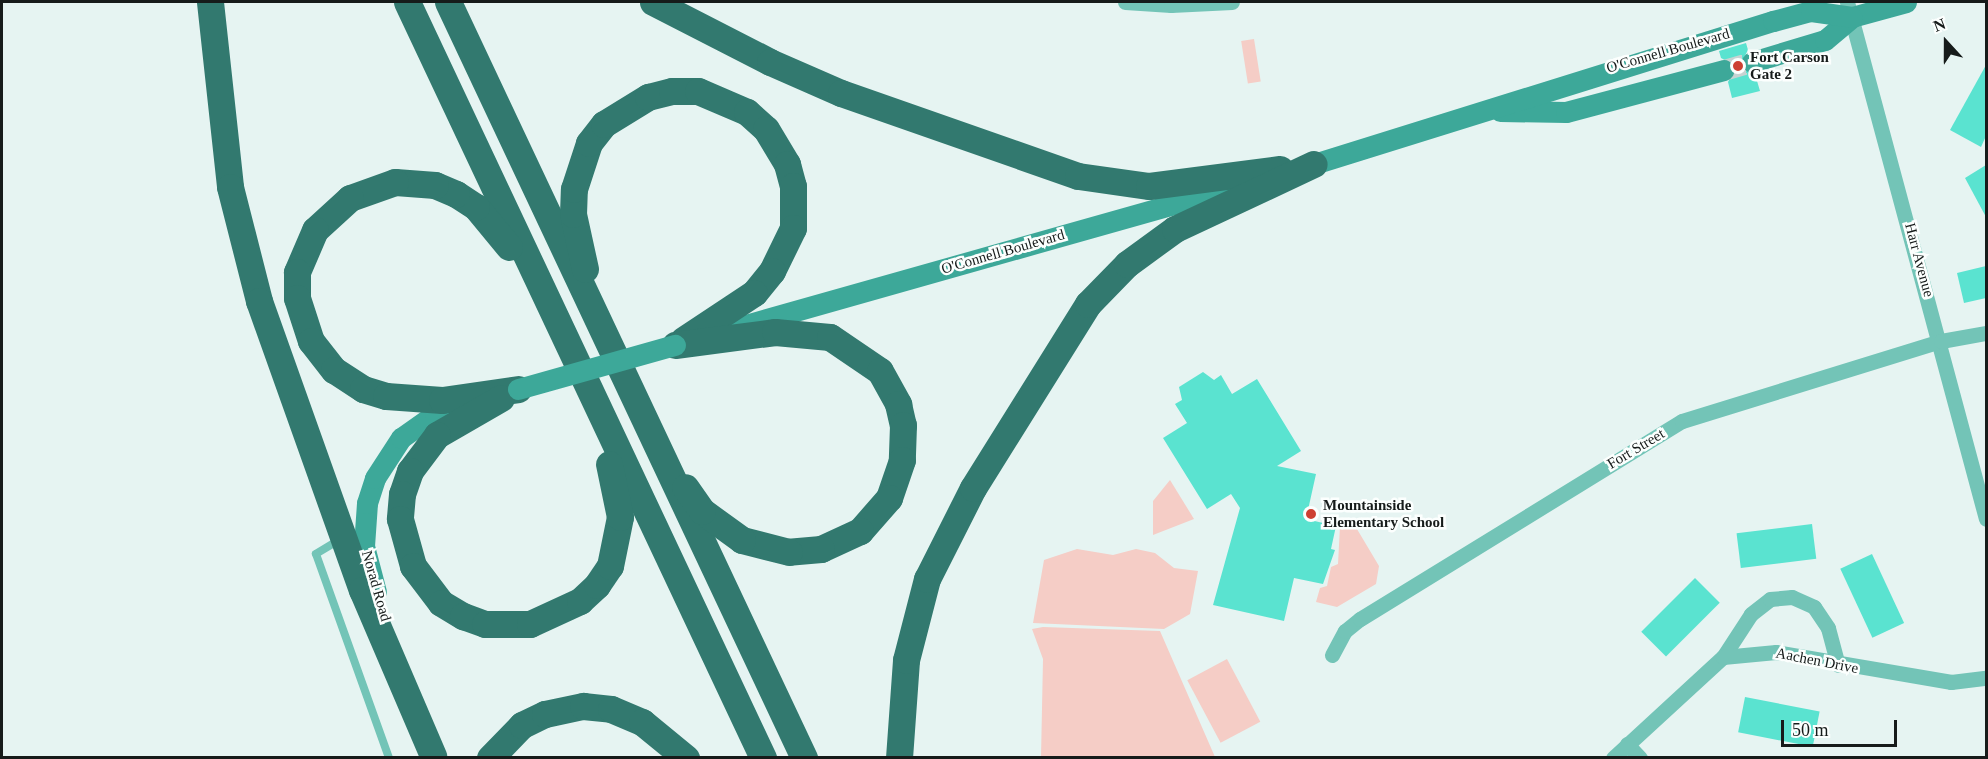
<!DOCTYPE html>
<style>
body{margin:0}
#map{position:relative;width:1988px;height:759px;overflow:hidden;background:#e6f4f2;font-family:"Times New Roman",serif}
div>[style]{position:absolute}
[style*='--x']{left:calc(var(--x)*1px);top:calc(var(--y)*1px);width:calc(var(--w)*1px);rotate:calc(var(--a)*1deg)}
.green>*{inset:0;background:#f5cdc6;transform-origin:0 0}
.building>*{inset:0;background:#5ae3d0;transform-origin:0 0}
.secondary-tunnel>*{height:21px;margin-top:-10.5px;transform-origin:0;background:repeating-linear-gradient(90deg,#c7d3d2 0 21px,transparent 0 31px)}
.service>*{height:8px;margin:-4px;padding:0 4px;transform-origin:4px;border-radius:4px;background:#73c4b7}
.minor>*{height:15px;margin:-7.5px;padding:0 7.5px;transform-origin:7.5px;border-radius:7.5px;background:#73c4b7}
.secondary>*{height:21px;margin:-10.5px;padding:0 10.5px;transform-origin:10.5px;border-radius:10.5px;background:#3da899}
.motorway>*{height:27px;margin:-13.5px;padding:0 13.5px;transform-origin:13.5px;border-radius:13.5px;background:#32796f}
.secondary-bridge>*{height:21px;margin:-10.5px;padding:0 10.5px;transform-origin:10.5px;border-radius:10.5px;background:#3da899}
.dots>*{width:16px;height:16px;translate:-50% -50%;box-sizing:border-box;border:3px solid #fcfffe;border-radius:50%}
span{translate:-50% -50%;white-space:nowrap;text-align:center;line-height:1.15;-webkit-text-stroke:5px #fcfffe;paint-order:stroke}
.street-label{font-size:15px;color:#161b1a}
.poi-label{font-size:15px;color:#161b1a;font-weight:700}
.left{translate:0 -50%;text-align:left}
.frame{position:absolute;inset:0;border:3px solid #161b1a;pointer-events:none}
.north{position:absolute;left:1916px;top:12px;width:60px;height:60px;-webkit-text-stroke:4px #fcfffe;paint-order:stroke;rotate:339deg;font-size:16px;font-weight:700;line-height:24px;text-align:center;color:#161b1a}
.north::after{content:'';display:block;margin:auto;width:21px;height:27px;background:#161b1a;clip-path:polygon(50% 0,100% 100%,50% 72%,0 100%)}
.scale{position:absolute;left:1781px;top:720px;width:116px;height:27px;box-sizing:border-box;border:3px solid #161b1a;border-top:0;padding-left:8px;font-size:18px;line-height:21px;white-space:nowrap;color:#161b1a;-webkit-text-stroke:4px #fcfffe;paint-order:stroke}
</style>
<div id="map">
<div class="green">
<i style="left:1254px;top:39px;width:43px;height:13px;rotate:81deg"></i>
<i style="clip-path:polygon(1170px 480px,1194px 519px,1153px 535px,1153px 501px)"></i>
<i style="clip-path:polygon(1351px 519px,1379px 566px,1376px 584px,1337px 607px,1316px 602px,1320px 588px,1327px 586px,1331px 567px,1338px 564px,1340px 526px)"></i>
<i style="clip-path:polygon(1077px 549px,1113px 555px,1136px 549px,1155px 553px,1174px 568px,1198px 571px,1190px 614px,1164px 629px,1033px 623px,1044px 560px)"></i>
<i style="clip-path:polygon(1043px 627px,1160px 631px,1215px 757px,1041px 757px,1043px 659px,1032px 629px)"></i>
<i style="left:1227px;top:659px;width:71px;height:45px;rotate:62deg"></i>
</div>
<div class="building">
<i style="clip-path:polygon(1746px 43px,1748px 50px,1740px 65px,1755px 74px,1760px 91px,1732px 98px,1728px 82px,1736px 66px,1721px 58px,1719px 51px)"></i>
<i style="clip-path:polygon(1986px 65px,1986px 136px,1981px 147px,1950px 130px)"></i>
<i style="clip-path:polygon(1986px 165px,1986px 217px,1965px 178px)"></i>
<i style="clip-path:polygon(1986px 266px,1986px 298px,1964px 303px,1957px 273px)"></i>
<i style="clip-path:polygon(1203px 372px,1214px 380px,1221px 375px,1232px 394px,1257px 379px,1301px 451px,1277px 466px,1316px 474px,1306px 519px,1336px 526px,1331px 549px,1335px 550px,1323px 584px,1294px 578px,1284px 621px,1213px 605px,1240px 508px,1231px 494px,1207px 509px,1163px 438px,1187px 423px,1175px 404px,1182px 400px,1179px 387px)"></i>
<i style="left:1812px;top:524px;width:35px;height:76px;rotate:83deg"></i>
<i style="left:1872px;top:554px;width:76px;height:35px;rotate:65deg"></i>
<i style="left:1695px;top:578px;width:35px;height:76px;rotate:45deg"></i>
<i style="left:1745px;top:697px;width:76px;height:36px;rotate:11deg"></i>
</div>
<div class="secondary-tunnel">
<i style="--x:1724;--y:70;--w:29;--a:-16"></i>
</div>
<div class="service">
<i style="--x:339;--y:540;--w:27;--a:149"></i>
<i style="--x:316;--y:554;--w:217;--a:70.3"></i>
</div>
<div class="minor">
<i style="--x:1125;--y:2;--w:46;--a:3.7"></i>
<i style="--x:1171;--y:5;--w:61;--a:-2.8"></i>
<i style="--x:1847;--y:2;--w:535;--a:74.95"></i>
<i style="--x:1332;--y:655;--w:27;--a:-62"></i>
<i style="--x:1345;--y:631;--w:19;--a:-39"></i>
<i style="--x:1360;--y:619;--w:378;--a:-31.6"></i>
<i style="--x:1682;--y:421;--w:271;--a:-17.2"></i>
<i style="--x:1941;--y:341;--w:46;--a:-10.1"></i>
<i style="--x:1723;--y:657;--w:51;--a:-56.9"></i>
<i style="--x:1751;--y:614;--w:24;--a:-38"></i>
<i style="--x:1770;--y:599;--w:22;--a:-5"></i>
<i style="--x:1792;--y:597;--w:24;--a:24"></i>
<i style="--x:1814;--y:607;--w:25;--a:56"></i>
<i style="--x:1828;--y:628;--w:38;--a:75"></i>
<i style="--x:1627;--y:744;--w:19;--a:47"></i>
<i style="--x:1613;--y:758;--w:149;--a:-42.6"></i>
<i style="--x:1723;--y:657;--w:53;--a:-5.4"></i>
<i style="--x:1776;--y:652;--w:178;--a:9.7"></i>
<i style="--x:1951;--y:682;--w:35;--a:-7"></i>
</div>
<div class="secondary">
<i style="--x:1752;--y:62;--w:76;--a:-16.8"></i>
<i style="--x:1825;--y:40;--w:35;--a:-40"></i>
<i style="--x:1852;--y:17;--w:56;--a:-15.5"></i>
<i style="--x:1500;--y:111;--w:66;--a:0.9"></i>
<i style="--x:1566;--y:112;--w:163;--a:-14.9"></i>
<i style="--x:1301;--y:168;--w:494;--a:-17.3"></i>
<i style="--x:1773;--y:21;--w:39;--a:-15"></i>
<i style="--x:1811;--y:11;--w:41;--a:8.3"></i>
<i style="--x:735;--y:328;--w:533;--a:-15.78"></i>
<i style="--x:376;--y:592;--w:48;--a:-104.6"></i>
<i style="--x:364;--y:546;--w:43;--a:-86"></i>
<i style="--x:367;--y:503;--w:26;--a:-72"></i>
<i style="--x:375;--y:478;--w:48;--a:-57"></i>
<i style="--x:401;--y:438;--w:42;--a:-35.2"></i>
<i style="--x:435;--y:414;--w:32;--a:-20"></i>
</div>
<div class="motorway">
<i style="--x:210;--y:2;--w:186;--a:83.8"></i>
<i style="--x:230;--y:187;--w:118;--a:75.7"></i>
<i style="--x:259;--y:301;--w:307;--a:70.4"></i>
<i style="--x:362;--y:590;--w:181;--a:66.8"></i>
<i style="--x:407;--y:2;--w:836;--a:64.78"></i>
<i style="--x:448;--y:2;--w:836;--a:64.78"></i>
<i style="--x:653;--y:2;--w:131;--a:27.1"></i>
<i style="--x:770;--y:62;--w:77;--a:23.6"></i>
<i style="--x:841;--y:93;--w:251;--a:19.3"></i>
<i style="--x:1078;--y:176;--w:72;--a:8"></i>
<i style="--x:1149;--y:186;--w:132;--a:-7.4"></i>
<i style="--x:509;--y:247;--w:52;--a:-129.5"></i>
<i style="--x:476;--y:207;--w:24;--a:-147"></i>
<i style="--x:456;--y:194;--w:23;--a:-157"></i>
<i style="--x:435;--y:185;--w:40;--a:-175.7"></i>
<i style="--x:395;--y:182;--w:48;--a:160.4"></i>
<i style="--x:350;--y:198;--w:47;--a:137.6"></i>
<i style="--x:315;--y:230;--w:46;--a:113.2"></i>
<i style="--x:297;--y:272;--w:26;--a:90"></i>
<i style="--x:297;--y:298;--w:45;--a:72"></i>
<i style="--x:311;--y:341;--w:37;--a:52"></i>
<i style="--x:334;--y:370;--w:35;--a:33"></i>
<i style="--x:363;--y:389;--w:24;--a:17"></i>
<i style="--x:386;--y:396;--w:56;--a:4.1"></i>
<i style="--x:442;--y:400;--w:77;--a:-8.2"></i>
<i style="--x:585;--y:269;--w:56;--a:-102.3"></i>
<i style="--x:573;--y:214;--w:25;--a:-88"></i>
<i style="--x:574;--y:189;--w:48;--a:-71.9"></i>
<i style="--x:589;--y:143;--w:24;--a:-52"></i>
<i style="--x:604;--y:124;--w:52;--a:-31.5"></i>
<i style="--x:648;--y:97;--w:25;--a:-14"></i>
<i style="--x:672;--y:91;--w:26;--a:0"></i>
<i style="--x:698;--y:91;--w:53;--a:23.2"></i>
<i style="--x:747;--y:112;--w:25;--a:42"></i>
<i style="--x:766;--y:129;--w:41;--a:59"></i>
<i style="--x:787;--y:164;--w:23;--a:75"></i>
<i style="--x:793;--y:186;--w:42;--a:90"></i>
<i style="--x:793;--y:228;--w:48;--a:116"></i>
<i style="--x:772;--y:271;--w:28;--a:129"></i>
<i style="--x:754;--y:293;--w:85;--a:146.5"></i>
<i style="--x:675;--y:345;--w:101;--a:-7.4"></i>
<i style="--x:775;--y:332;--w:55;--a:5.2"></i>
<i style="--x:830;--y:337;--w:60;--a:34.2"></i>
<i style="--x:880;--y:371;--w:38;--a:61"></i>
<i style="--x:898;--y:404;--w:22;--a:77"></i>
<i style="--x:903;--y:425;--w:35;--a:92"></i>
<i style="--x:902;--y:460;--w:40;--a:108.9"></i>
<i style="--x:889;--y:498;--w:44;--a:131.3"></i>
<i style="--x:860;--y:531;--w:43;--a:155.2"></i>
<i style="--x:821;--y:549;--w:32;--a:175"></i>
<i style="--x:789;--y:552;--w:49;--a:-165.7"></i>
<i style="--x:742;--y:540;--w:49;--a:-144.1"></i>
<i style="--x:702;--y:511;--w:29;--a:-125"></i>
<i style="--x:501;--y:398;--w:74;--a:150"></i>
<i style="--x:437;--y:435;--w:45;--a:126.9"></i>
<i style="--x:410;--y:471;--w:24;--a:109"></i>
<i style="--x:402;--y:494;--w:25;--a:95"></i>
<i style="--x:400;--y:519;--w:49;--a:74.5"></i>
<i style="--x:413;--y:566;--w:46;--a:52.9"></i>
<i style="--x:441;--y:603;--w:26;--a:31"></i>
<i style="--x:463;--y:616;--w:23;--a:20"></i>
<i style="--x:485;--y:624;--w:45;--a:0"></i>
<i style="--x:530;--y:624;--w:55;--a:-24.7"></i>
<i style="--x:580;--y:601;--w:23;--a:-43"></i>
<i style="--x:597;--y:585;--w:23;--a:-56"></i>
<i style="--x:610;--y:566;--w:50;--a:-78.5"></i>
<i style="--x:620;--y:517;--w:54;--a:-101.7"></i>
<i style="--x:490;--y:758;--w:46;--a:-45.9"></i>
<i style="--x:522;--y:725;--w:25;--a:-26"></i>
<i style="--x:545;--y:714;--w:39;--a:-12"></i>
<i style="--x:583;--y:706;--w:28;--a:6"></i>
<i style="--x:611;--y:709;--w:34;--a:23"></i>
<i style="--x:642;--y:722;--w:57;--a:39.3"></i>
<i style="--x:899;--y:758;--w:98;--a:-85.9"></i>
<i style="--x:906;--y:660;--w:84;--a:-75.5"></i>
<i style="--x:927;--y:579;--w:102;--a:-63.2"></i>
<i style="--x:973;--y:488;--w:217;--a:-58"></i>
<i style="--x:1088;--y:304;--w:56;--a:-45.7"></i>
<i style="--x:1127;--y:264;--w:59;--a:-36.1"></i>
<i style="--x:1175;--y:229;--w:153;--a:-25.1"></i>
</div>
<div class="secondary-bridge">
<i style="--x:518;--y:389;--w:163;--a:-15.7"></i>
</div>
<div class="dots">
<i style="left:1738px;top:66px;background:#cd4032"></i>
<i style="left:1311px;top:514px;background:#cd4032"></i>
</div>
<div class="street-label">
<span style="left:1668px;top:51px;rotate:-16deg">O'Connell Boulevard</span>
<span style="left:1003px;top:252px;rotate:-16deg">O'Connell Boulevard</span>
<span style="left:1919px;top:260px;rotate:75deg">Harr Avenue</span>
<span style="left:1636px;top:449px;rotate:-31deg">Fort Street</span>
<span style="left:376px;top:586px;rotate:74deg">Norad Road</span>
<span style="left:1817px;top:661px;rotate:11deg">Aachen Drive</span>
</div>
<div class="poi-label">
<span class="left" style="left:1750px;top:66px">Fort Carson<br>Gate 2</span>
<span class="left" style="left:1323px;top:514px">Mountainside<br>Elementary School</span>
</div>
<div class="frame"></div>
<div class="north">N</div>
<div class="scale">50 m</div>
</div>
